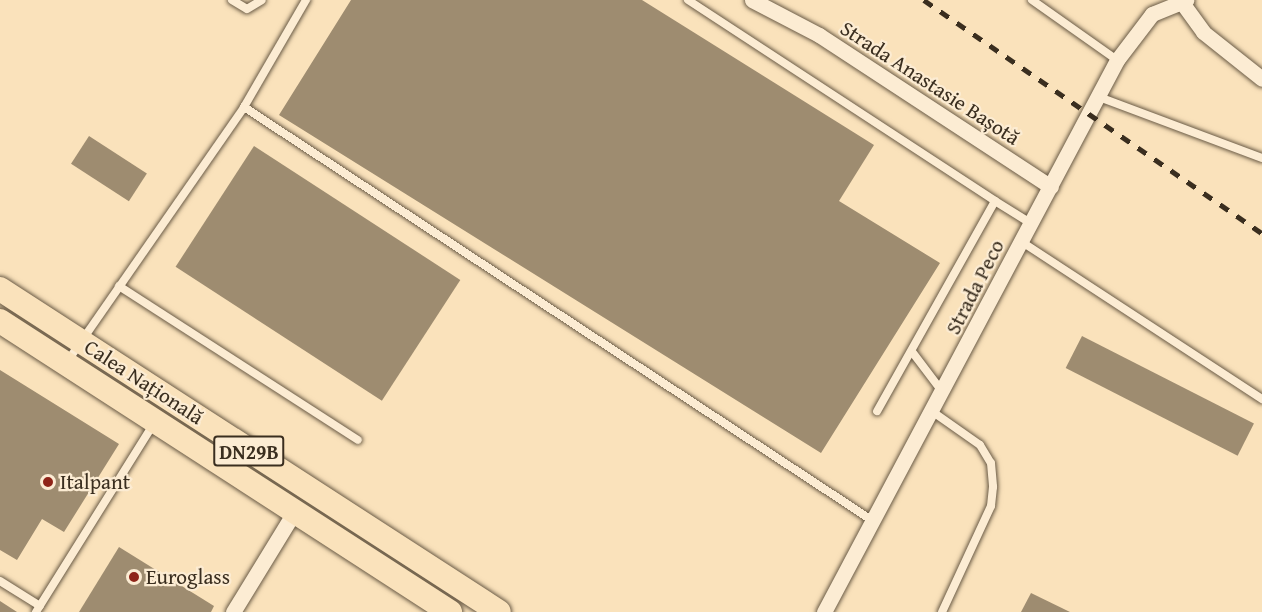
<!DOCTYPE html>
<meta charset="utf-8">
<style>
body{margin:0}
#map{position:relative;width:1262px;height:612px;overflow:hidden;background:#fae2bb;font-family:"Gentium Book Plus",serif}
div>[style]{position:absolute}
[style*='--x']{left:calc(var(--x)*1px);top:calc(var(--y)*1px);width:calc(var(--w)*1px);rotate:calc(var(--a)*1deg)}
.building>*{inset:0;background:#9e8c70;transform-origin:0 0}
.roads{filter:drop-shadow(0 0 2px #6a5b46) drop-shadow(0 0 2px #6a5b46)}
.lane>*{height:8px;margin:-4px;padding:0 4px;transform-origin:4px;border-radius:4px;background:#fcecd3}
.street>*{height:15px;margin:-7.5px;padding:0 7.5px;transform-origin:7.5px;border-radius:7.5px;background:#fcecd3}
.primary>*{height:24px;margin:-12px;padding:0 12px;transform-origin:12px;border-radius:12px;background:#fae2bb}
.rail>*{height:4.5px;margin-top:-2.25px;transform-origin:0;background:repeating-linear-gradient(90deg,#3a2e1f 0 10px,transparent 0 20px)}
.dots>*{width:16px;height:16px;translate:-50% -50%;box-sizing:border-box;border:3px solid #fcecd3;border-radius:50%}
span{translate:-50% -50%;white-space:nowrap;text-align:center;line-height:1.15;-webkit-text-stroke:4.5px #fcecd3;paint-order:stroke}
.shield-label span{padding:2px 4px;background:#fcecd3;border:2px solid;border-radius:4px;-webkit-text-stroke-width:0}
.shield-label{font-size:20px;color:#3a2e1f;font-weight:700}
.street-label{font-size:21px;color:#3a2e1f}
.poi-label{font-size:21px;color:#3a2e1f}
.left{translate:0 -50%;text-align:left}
</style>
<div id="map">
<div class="building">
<i style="clip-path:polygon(351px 0,642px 0,874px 145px,839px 201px,940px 263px,821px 453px,279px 115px)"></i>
<i style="left:89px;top:136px;width:69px;height:33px;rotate:33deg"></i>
<i style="left:254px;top:146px;width:246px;height:144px;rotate:33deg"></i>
<i style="left:1082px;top:336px;width:193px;height:36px;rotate:27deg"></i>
<i style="clip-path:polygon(0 370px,119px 444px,64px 532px,42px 519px,17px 560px,0 550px)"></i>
<i style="clip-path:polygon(119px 547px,214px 606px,211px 612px,79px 612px)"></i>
<i style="clip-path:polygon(1031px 593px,1070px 612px,1021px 612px)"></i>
<i style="clip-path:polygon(0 601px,17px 612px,0 612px)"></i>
</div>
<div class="roads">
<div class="lane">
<i style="--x:232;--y:0;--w:17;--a:31"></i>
<i style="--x:247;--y:9;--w:17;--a:-31"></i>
<i style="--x:688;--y:0;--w:367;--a:33.2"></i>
<i style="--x:995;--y:201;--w:241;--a:119.3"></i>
<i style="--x:1032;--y:0;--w:104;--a:35.2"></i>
<i style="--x:1099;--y:97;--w:174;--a:20.5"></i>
<i style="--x:244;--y:107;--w:753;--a:33.35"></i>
<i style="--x:995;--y:201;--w:44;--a:31.9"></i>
<i style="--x:1022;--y:242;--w:287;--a:33.2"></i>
<i style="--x:119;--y:286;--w:284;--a:32.8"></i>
<i style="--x:913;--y:353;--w:46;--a:52.9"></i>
<i style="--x:67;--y:362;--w:310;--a:-55.2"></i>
<i style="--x:244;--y:107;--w:124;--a:-59.9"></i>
<i style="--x:933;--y:412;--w:57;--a:35.1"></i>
<i style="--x:980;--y:445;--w:21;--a:59"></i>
<i style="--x:991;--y:463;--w:24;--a:85"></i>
<i style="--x:993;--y:487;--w:19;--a:96"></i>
<i style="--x:991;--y:506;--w:117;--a:114.8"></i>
<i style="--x:0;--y:581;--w:47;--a:32"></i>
<i style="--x:36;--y:612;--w:221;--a:-58"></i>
</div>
<div class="street">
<i style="--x:752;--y:0;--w:76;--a:27.6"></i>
<i style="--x:819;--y:35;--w:277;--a:33.2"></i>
<i style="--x:1183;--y:4;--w:34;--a:54"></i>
<i style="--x:1203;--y:32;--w:75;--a:38.5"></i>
<i style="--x:233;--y:612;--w:115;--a:-58.5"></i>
<i style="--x:824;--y:612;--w:625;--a:-62.04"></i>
<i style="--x:1117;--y:60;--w:58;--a:-52.7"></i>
<i style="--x:1152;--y:14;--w:37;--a:-22"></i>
</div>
<div class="primary">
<i style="--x:0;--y:289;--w:594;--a:32.91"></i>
<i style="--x:0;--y:321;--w:536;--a:32.89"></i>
</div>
</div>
<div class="rail">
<i style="--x:924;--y:0;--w:411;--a:34.6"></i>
</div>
<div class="dots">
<i style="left:48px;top:482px;background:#8f2418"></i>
<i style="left:134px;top:577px;background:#8f2418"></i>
</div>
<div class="shield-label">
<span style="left:249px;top:451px">DN29B</span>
</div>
<div class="street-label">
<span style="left:930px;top:83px;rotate:33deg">Strada Anastasie Bașotă</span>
<span style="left:975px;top:287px;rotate:-63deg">Strada Peco</span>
<span style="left:144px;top:382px;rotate:33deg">Calea Națională</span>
</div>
<div class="poi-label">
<span class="left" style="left:60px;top:482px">Italpant</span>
<span class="left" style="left:146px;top:577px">Euroglass</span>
</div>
</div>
